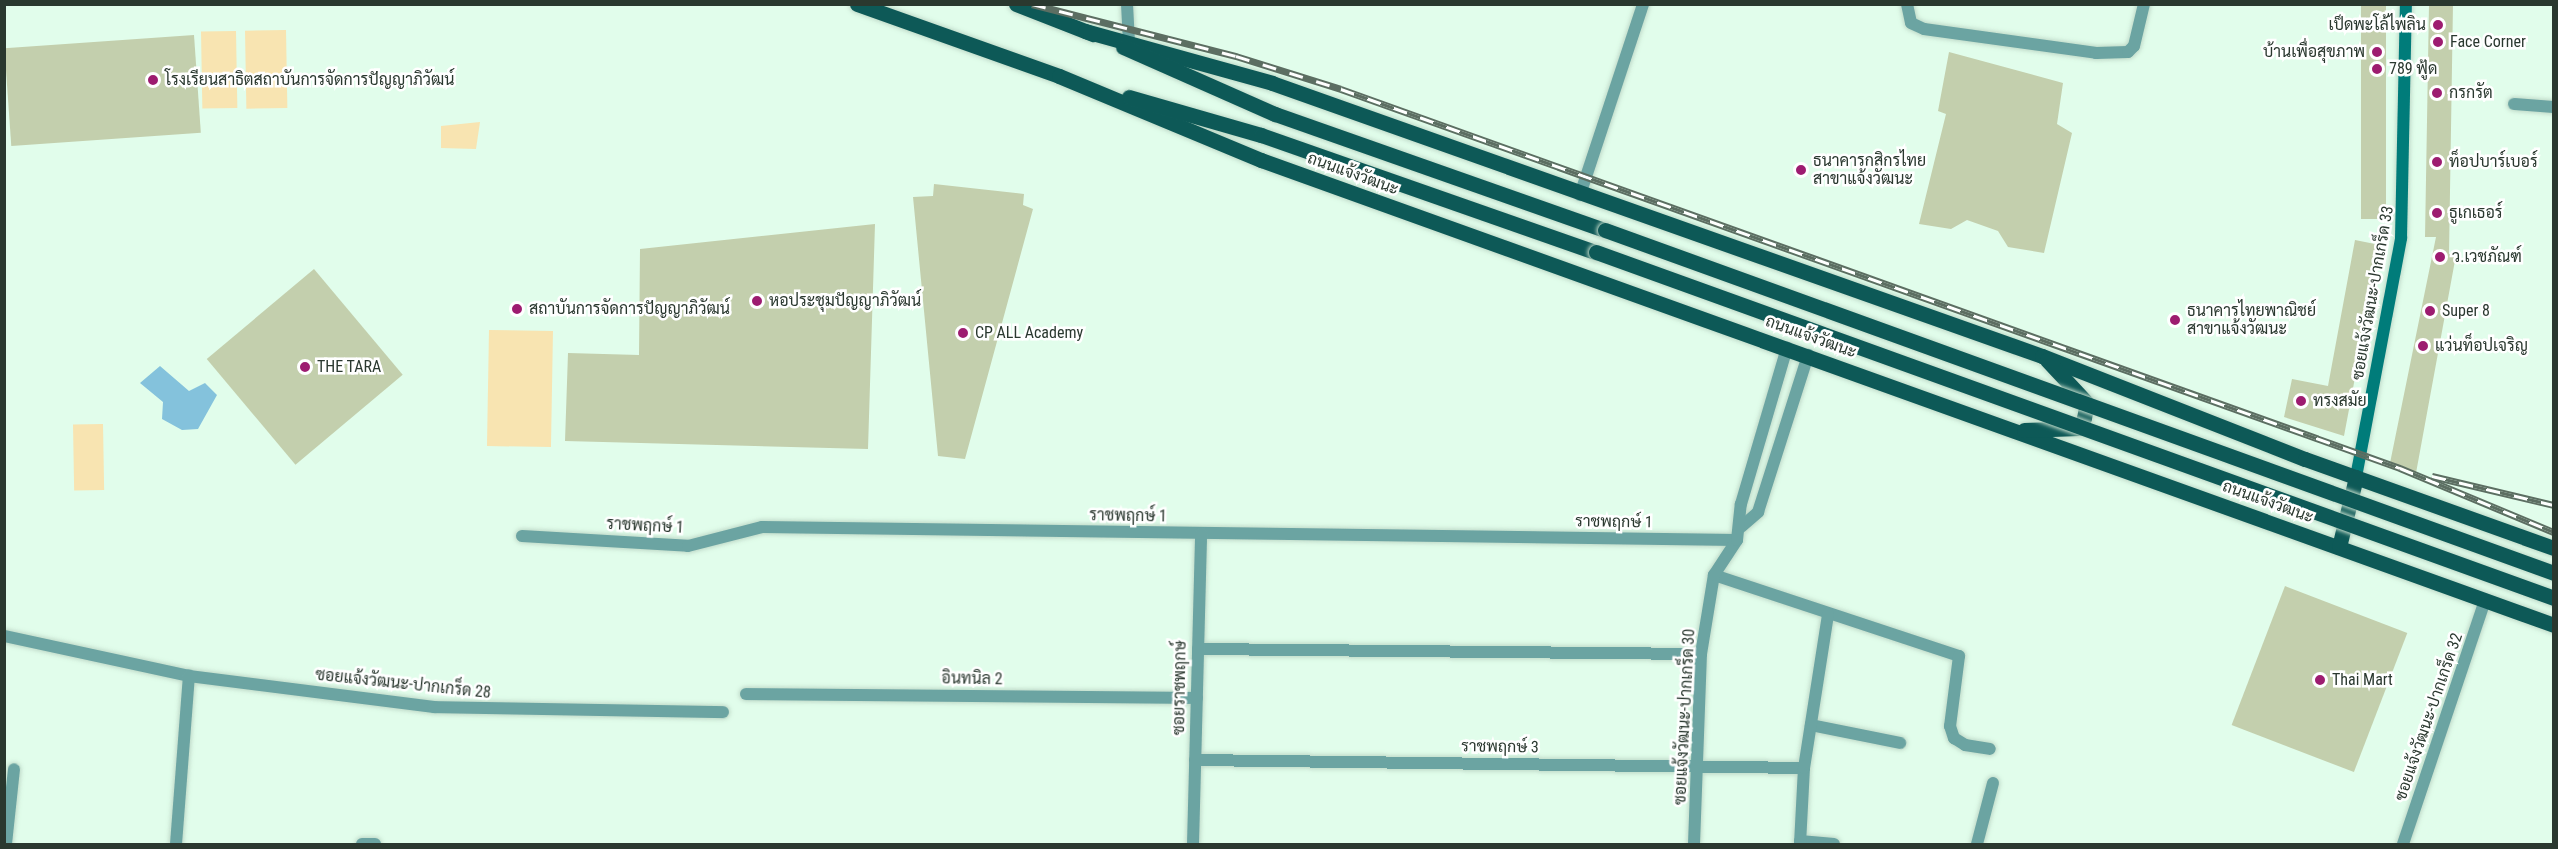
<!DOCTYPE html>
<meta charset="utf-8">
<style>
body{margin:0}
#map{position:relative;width:2558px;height:849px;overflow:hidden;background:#e1fdeb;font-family:"Roboto Condensed",Sarabun,sans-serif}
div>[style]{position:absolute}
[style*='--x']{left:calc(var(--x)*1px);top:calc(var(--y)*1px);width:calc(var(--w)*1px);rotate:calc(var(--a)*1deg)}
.green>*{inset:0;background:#f8e4b1;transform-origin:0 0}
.water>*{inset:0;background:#84c2dc}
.building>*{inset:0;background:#c3cfad;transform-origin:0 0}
.roads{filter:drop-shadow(0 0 2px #c0dac9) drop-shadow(0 0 2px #c0dac9)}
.street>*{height:12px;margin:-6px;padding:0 6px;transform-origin:6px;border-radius:6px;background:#6ba4a2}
.secondary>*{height:12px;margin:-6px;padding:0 6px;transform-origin:6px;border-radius:6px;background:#007c7a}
.primary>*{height:15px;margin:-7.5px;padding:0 7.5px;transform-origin:7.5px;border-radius:7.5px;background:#0d5957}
.rail>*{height:7px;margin-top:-3.5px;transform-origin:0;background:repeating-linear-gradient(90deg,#fff 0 14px,#5c6e62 0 28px);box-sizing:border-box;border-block:2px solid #5c6e62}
.bridges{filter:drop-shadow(0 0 2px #c0dac9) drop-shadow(0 0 2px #c0dac9)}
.primary-bridge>*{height:15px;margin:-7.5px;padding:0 7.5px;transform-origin:7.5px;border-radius:7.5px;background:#0d5957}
.dots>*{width:16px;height:16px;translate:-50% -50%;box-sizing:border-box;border:3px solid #fff;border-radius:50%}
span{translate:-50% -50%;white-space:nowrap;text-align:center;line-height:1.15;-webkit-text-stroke:5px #fff;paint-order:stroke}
.poi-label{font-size:16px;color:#2a382f}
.right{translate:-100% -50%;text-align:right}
.left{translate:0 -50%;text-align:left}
.street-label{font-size:16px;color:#2a382f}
.frame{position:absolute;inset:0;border:6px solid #2a382f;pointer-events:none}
</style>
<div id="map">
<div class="green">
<i style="left:286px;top:30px;width:78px;height:41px;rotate:89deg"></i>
<i style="left:236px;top:31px;width:77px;height:35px;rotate:89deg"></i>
<i style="clip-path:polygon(480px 122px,476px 149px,441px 148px,441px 126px)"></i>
<i style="left:489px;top:330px;width:64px;height:116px;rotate:1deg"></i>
<i style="left:103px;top:424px;width:66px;height:30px;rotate:89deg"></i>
</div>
<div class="water">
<i style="clip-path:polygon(160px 366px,189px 391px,205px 383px,217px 395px,198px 429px,182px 430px,162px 419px,163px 402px,140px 383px)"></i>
</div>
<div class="building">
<i style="left:2361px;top:4px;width:25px;height:215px"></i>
<i style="clip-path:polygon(2429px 4px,2453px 4px,2449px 254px,2456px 255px,2416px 473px,2389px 468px,2436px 237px,2425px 237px)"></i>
<i style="left:194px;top:35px;width:98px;height:190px;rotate:86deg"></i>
<i style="clip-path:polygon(1949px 52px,2063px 83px,2057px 124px,2072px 133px,2044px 253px,2008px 247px,1998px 231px,1967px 220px,1951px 229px,1919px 224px,1946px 114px,1938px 111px)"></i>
<i style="clip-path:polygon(934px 184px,1024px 194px,1023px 205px,1033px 209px,965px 459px,938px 456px,913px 197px,933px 196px)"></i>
<i style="clip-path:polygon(875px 224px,868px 449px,565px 441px,568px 353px,639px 355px,640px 249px)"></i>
<i style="clip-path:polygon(2355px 240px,2380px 245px,2344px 436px,2284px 417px,2292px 379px,2328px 386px)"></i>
<i style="left:314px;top:269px;width:138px;height:140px;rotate:50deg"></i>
<i style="left:2285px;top:586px;width:131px;height:149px;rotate:21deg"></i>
</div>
<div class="roads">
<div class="street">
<i style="--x:1127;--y:4;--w:37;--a:87"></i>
<i style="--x:1907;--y:4;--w:19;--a:78"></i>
<i style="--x:1911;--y:23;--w:14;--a:25"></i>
<i style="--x:1924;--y:29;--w:174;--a:7.9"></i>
<i style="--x:2096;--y:53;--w:32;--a:-2"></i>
<i style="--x:2128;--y:52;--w:8;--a:-45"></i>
<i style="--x:2134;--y:46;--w:43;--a:-76.6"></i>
<i style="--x:2514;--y:104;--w:40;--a:4.3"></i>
<i style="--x:1580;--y:195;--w:201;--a:-71.7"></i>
<i style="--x:1741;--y:527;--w:23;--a:-41"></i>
<i style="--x:1758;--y:512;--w:165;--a:-72.3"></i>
<i style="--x:522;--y:536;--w:166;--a:3.4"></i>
<i style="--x:688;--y:546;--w:76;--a:-14.4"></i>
<i style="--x:762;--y:527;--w:975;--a:0.76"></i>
<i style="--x:1714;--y:575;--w:258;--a:18.3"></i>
<i style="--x:1959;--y:656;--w:71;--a:97.3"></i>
<i style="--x:1950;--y:726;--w:13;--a:72"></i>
<i style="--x:1954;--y:738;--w:13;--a:32"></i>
<i style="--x:1965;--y:745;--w:25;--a:9"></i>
<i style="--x:4;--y:636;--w:189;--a:12.2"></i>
<i style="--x:189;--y:676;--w:247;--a:7.2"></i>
<i style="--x:434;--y:707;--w:289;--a:1"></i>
<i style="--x:1198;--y:649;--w:503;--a:0.57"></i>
<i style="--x:746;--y:694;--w:451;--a:0.5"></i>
<i style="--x:1811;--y:725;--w:91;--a:11.4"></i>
<i style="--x:1195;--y:760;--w:609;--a:0.75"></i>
<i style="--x:1800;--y:841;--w:34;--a:5"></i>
<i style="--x:6;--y:844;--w:75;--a:-83.9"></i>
<i style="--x:176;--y:844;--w:169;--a:-85.6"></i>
<i style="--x:362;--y:844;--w:13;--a:0"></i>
<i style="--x:1193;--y:844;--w:311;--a:-88.5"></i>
<i style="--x:1694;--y:844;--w:190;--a:-87.9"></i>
<i style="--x:1701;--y:654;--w:80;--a:-80.7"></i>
<i style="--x:1714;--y:575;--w:42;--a:-56.7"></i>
<i style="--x:1737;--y:540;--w:36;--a:-84"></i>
<i style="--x:1741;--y:504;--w:163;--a:-73.6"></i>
<i style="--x:1800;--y:844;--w:76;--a:-87"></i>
<i style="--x:1804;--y:768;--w:156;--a:-81.1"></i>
<i style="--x:1977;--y:844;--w:63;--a:-75.3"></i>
<i style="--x:2403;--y:844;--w:257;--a:-71.4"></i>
</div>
<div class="secondary">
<i style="--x:2356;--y:477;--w:243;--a:-79.3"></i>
<i style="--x:2401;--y:238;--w:234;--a:-88.8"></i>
</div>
<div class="primary">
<i style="--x:857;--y:4;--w:214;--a:19.6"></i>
<i style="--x:1059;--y:76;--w:219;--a:22.6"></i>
<i style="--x:1261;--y:160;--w:1374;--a:19.78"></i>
<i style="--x:1016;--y:4;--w:83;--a:21.3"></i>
<i style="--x:1085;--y:31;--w:194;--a:15.5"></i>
<i style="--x:1272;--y:83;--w:817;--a:19.52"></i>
<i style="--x:2042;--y:356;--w:282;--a:21.4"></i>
<i style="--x:2305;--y:459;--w:264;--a:19.7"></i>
<i style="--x:1123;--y:47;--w:166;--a:23.8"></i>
<i style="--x:1275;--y:114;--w:350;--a:19.4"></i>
<i style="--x:1129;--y:97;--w:137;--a:16.1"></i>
<i style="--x:1261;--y:135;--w:355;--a:19.3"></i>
<i style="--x:2024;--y:430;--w:55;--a:-2.1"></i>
<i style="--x:2079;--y:428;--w:11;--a:-63"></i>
<i style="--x:2084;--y:418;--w:15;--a:-79"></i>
<i style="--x:2087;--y:403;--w:59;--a:-132.9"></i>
<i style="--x:2339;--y:547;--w:72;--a:-76.3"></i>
</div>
</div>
<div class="rail">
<i style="--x:1032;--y:4;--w:211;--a:14.3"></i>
<i style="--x:1236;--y:56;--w:110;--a:17.4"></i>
<i style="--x:1341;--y:89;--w:1125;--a:19.69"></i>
<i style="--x:2400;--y:468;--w:167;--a:22.6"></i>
<i style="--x:2432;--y:476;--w:125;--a:13.4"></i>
</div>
<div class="bridges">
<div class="primary-bridge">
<i style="--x:1605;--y:230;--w:1009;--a:19.87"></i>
<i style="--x:1596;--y:252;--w:1019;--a:19.86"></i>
</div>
</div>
<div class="dots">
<i style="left:2438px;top:25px;background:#9d1c70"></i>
<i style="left:2438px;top:42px;background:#9d1c70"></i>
<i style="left:2377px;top:52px;background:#9d1c70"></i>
<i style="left:2377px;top:69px;background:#9d1c70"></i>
<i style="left:153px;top:80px;background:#9d1c70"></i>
<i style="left:2437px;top:93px;background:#9d1c70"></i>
<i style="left:2437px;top:162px;background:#9d1c70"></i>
<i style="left:1801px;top:170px;background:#9d1c70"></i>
<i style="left:2437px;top:213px;background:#9d1c70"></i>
<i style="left:2440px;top:257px;background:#9d1c70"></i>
<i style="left:757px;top:301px;background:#9d1c70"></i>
<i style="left:517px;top:309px;background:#9d1c70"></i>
<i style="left:2430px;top:311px;background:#9d1c70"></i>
<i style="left:2175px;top:320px;background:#9d1c70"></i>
<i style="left:963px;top:333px;background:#9d1c70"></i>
<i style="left:2423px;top:346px;background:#9d1c70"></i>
<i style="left:305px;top:367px;background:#9d1c70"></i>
<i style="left:2301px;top:401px;background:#9d1c70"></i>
<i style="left:2320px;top:680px;background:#9d1c70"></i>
</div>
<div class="poi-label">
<span class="right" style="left:2426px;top:25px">เป็ดพะโล้ไพลิน</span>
<span class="left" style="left:2450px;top:42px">Face Corner</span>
<span class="right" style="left:2365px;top:52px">บ้านเพื่อสุขภาพ</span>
<span class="left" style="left:2389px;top:69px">789 ฟู้ด</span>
<span class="left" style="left:165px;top:80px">โรงเรียนสาธิตสถาบันการจัดการปัญญาภิวัฒน์</span>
<span class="left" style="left:2449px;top:93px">กรกรัต</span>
<span class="left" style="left:1813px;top:170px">ธนาคารกสิกรไทย<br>สาขาแจ้งวัฒนะ</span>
<span class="left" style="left:2449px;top:162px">ท็อปบาร์เบอร์</span>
<span class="left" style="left:2449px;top:213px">ธูเกเธอร์</span>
<span class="left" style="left:2452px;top:257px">ว.เวชภัณฑ์</span>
<span class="left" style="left:769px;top:301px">หอประชุมปัญญาภิวัฒน์</span>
<span class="left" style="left:529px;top:309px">สถาบันการจัดการปัญญาภิวัฒน์</span>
<span class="left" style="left:2187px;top:320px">ธนาคารไทยพาณิชย์<br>สาขาแจ้งวัฒนะ</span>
<span class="left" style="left:2442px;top:311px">Super 8</span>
<span class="left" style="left:975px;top:333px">CP ALL Academy</span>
<span class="left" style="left:2435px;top:346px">แว่นท็อปเจริญ</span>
<span class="left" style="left:317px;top:367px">THE TARA</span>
<span class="left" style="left:2313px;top:401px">ทรงสมัย</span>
<span class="left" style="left:2332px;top:680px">Thai Mart</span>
</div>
<div class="street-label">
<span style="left:1353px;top:174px;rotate:20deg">ถนนแจ้งวัฒนะ</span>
<span style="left:2373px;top:293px;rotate:-80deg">ซอยแจ้งวัฒนะ-ปากเกร็ด 33</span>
<span style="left:1811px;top:337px;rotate:20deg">ถนนแจ้งวัฒนะ</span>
<span style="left:2268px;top:502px;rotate:20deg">ถนนแจ้งวัฒนะ</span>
<span style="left:1128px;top:516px;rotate:1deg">ราชพฤกษ์ 1</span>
<span style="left:1614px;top:522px;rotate:1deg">ราชพฤกษ์ 1</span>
<span style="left:645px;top:526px;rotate:3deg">ราชพฤกษ์ 1</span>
<span style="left:972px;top:679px;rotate:1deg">อินทนิล 2</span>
<span style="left:403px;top:684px;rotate:6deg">ซอยแจ้งวัฒนะ-ปากเกร็ด 28</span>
<span style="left:1180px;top:688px;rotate:-89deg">ซอยราชพฤกษ์</span>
<span style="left:1685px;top:717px;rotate:-87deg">ซอยแจ้งวัฒนะ-ปากเกร็ด 30</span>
<span style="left:2429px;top:717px;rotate:-71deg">ซอยแจ้งวัฒนะ-ปากเกร็ด 32</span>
<span style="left:1500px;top:747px;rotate:1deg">ราชพฤกษ์ 3</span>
</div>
<div class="frame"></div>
</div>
